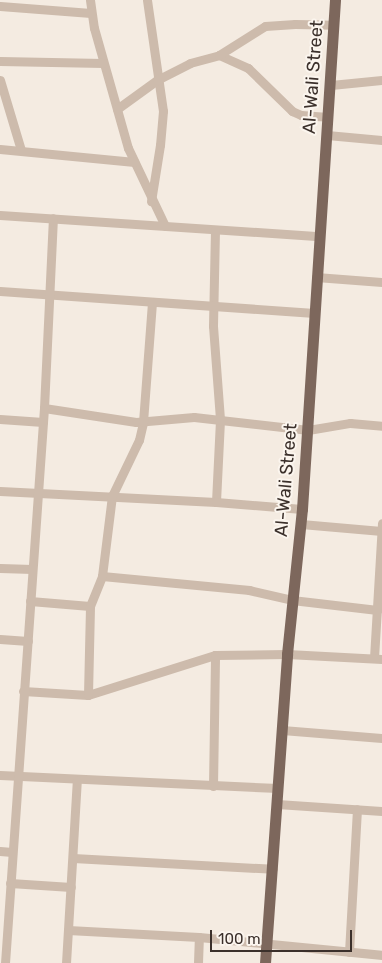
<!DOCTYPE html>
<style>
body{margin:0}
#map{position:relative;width:382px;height:963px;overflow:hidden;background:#f4ebe1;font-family:Rubik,sans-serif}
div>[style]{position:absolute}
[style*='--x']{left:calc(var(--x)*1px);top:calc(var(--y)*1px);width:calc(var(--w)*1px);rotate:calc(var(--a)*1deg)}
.minor>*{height:9px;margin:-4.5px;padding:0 4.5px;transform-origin:4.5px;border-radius:4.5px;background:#cdbbac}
.major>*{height:11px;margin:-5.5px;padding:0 5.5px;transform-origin:5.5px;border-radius:5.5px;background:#7d675c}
span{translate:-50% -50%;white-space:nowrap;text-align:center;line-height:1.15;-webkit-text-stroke:4px #fbf5ee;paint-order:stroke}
.street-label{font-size:18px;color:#3b302b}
.scale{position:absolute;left:210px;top:930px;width:142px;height:22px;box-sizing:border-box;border:2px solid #3b302b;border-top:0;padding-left:6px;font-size:15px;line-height:18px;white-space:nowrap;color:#3b302b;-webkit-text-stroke:4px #fbf5ee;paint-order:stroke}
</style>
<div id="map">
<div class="minor">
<i style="--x:90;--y:0;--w:28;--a:82"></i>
<i style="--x:94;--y:28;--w:125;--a:74.2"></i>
<i style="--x:128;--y:148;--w:86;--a:64.6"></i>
<i style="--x:147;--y:0;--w:112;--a:81.8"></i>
<i style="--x:163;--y:111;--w:34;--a:95"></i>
<i style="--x:160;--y:145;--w:57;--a:99.1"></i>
<i style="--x:0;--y:6;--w:91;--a:4.4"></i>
<i style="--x:219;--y:55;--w:32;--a:24"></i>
<i style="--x:248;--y:68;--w:62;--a:44.3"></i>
<i style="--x:292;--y:111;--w:10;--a:24"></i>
<i style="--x:301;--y:115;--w:27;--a:4"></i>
<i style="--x:0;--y:61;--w:103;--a:1.1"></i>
<i style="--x:0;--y:80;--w:73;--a:73.3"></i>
<i style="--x:331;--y:85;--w:51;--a:-5.6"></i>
<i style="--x:117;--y:109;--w:49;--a:-35.9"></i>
<i style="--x:157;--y:80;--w:37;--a:-27"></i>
<i style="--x:190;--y:63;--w:30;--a:-15"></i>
<i style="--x:219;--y:55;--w:54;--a:-32.2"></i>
<i style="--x:265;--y:26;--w:30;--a:-4"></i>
<i style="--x:295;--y:24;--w:39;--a:1"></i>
<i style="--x:327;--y:135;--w:55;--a:5.2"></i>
<i style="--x:0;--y:149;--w:135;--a:5.5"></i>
<i style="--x:0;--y:215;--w:320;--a:3.8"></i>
<i style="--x:215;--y:230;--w:96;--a:91.2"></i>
<i style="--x:213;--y:326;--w:94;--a:85.7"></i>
<i style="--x:220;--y:420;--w:82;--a:92.8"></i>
<i style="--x:316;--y:277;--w:66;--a:4.3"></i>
<i style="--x:0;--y:291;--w:315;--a:4"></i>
<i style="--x:44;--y:408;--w:93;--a:8.7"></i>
<i style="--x:136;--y:422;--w:58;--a:-4.9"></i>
<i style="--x:194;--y:417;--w:115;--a:6.5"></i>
<i style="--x:308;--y:430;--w:43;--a:-9.5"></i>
<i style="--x:350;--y:423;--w:32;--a:5"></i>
<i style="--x:0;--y:419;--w:43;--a:4"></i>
<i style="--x:0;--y:491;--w:216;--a:2.9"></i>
<i style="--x:216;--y:502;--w:86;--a:4.7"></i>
<i style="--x:301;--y:524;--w:81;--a:4.9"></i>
<i style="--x:0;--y:568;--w:32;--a:2"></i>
<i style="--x:102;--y:576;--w:148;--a:5.4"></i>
<i style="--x:249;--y:590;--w:44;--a:13.1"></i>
<i style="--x:292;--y:600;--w:86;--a:6.7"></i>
<i style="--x:30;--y:601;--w:60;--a:4.8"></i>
<i style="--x:0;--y:639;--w:28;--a:4"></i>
<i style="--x:374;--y:658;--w:135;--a:-86.6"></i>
<i style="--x:23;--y:691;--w:65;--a:3.5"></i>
<i style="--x:88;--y:695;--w:133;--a:-17.5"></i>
<i style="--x:215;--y:655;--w:72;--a:-0.8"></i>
<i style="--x:287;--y:654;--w:95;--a:3"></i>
<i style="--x:88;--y:695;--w:89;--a:-88.7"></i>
<i style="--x:90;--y:606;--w:32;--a:-68"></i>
<i style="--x:102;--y:576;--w:81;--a:-82.9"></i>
<i style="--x:112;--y:496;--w:62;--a:-64.3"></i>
<i style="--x:139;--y:440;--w:18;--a:-77"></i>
<i style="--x:143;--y:422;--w:120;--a:-85.7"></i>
<i style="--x:282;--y:730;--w:100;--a:4.6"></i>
<i style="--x:0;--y:775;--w:278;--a:2.7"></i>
<i style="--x:213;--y:786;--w:131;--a:-89.1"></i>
<i style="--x:277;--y:804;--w:105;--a:3.8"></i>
<i style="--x:0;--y:851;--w:12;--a:5"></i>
<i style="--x:73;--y:858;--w:200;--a:3.1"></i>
<i style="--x:10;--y:883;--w:61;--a:3.8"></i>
<i style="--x:68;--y:930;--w:131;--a:3.1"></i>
<i style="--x:199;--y:937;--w:184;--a:5.6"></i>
<i style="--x:349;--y:952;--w:143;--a:-86.8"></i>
<i style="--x:5;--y:963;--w:556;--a:-85.98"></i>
<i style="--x:44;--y:408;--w:190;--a:-87.3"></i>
<i style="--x:66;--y:963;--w:183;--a:-86.6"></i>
<i style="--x:198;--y:963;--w:26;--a:-88"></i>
</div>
<div class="major">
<i style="--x:265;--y:963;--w:310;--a:-85.9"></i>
<i style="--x:287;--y:654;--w:146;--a:-84.1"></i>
<i style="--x:302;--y:509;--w:510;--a:-86.29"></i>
</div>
<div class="street-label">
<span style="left:313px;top:77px;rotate:-86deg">Al-Wali Street</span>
<span style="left:286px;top:480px;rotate:-85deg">Al-Wali Street</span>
</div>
<div class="scale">100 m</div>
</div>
